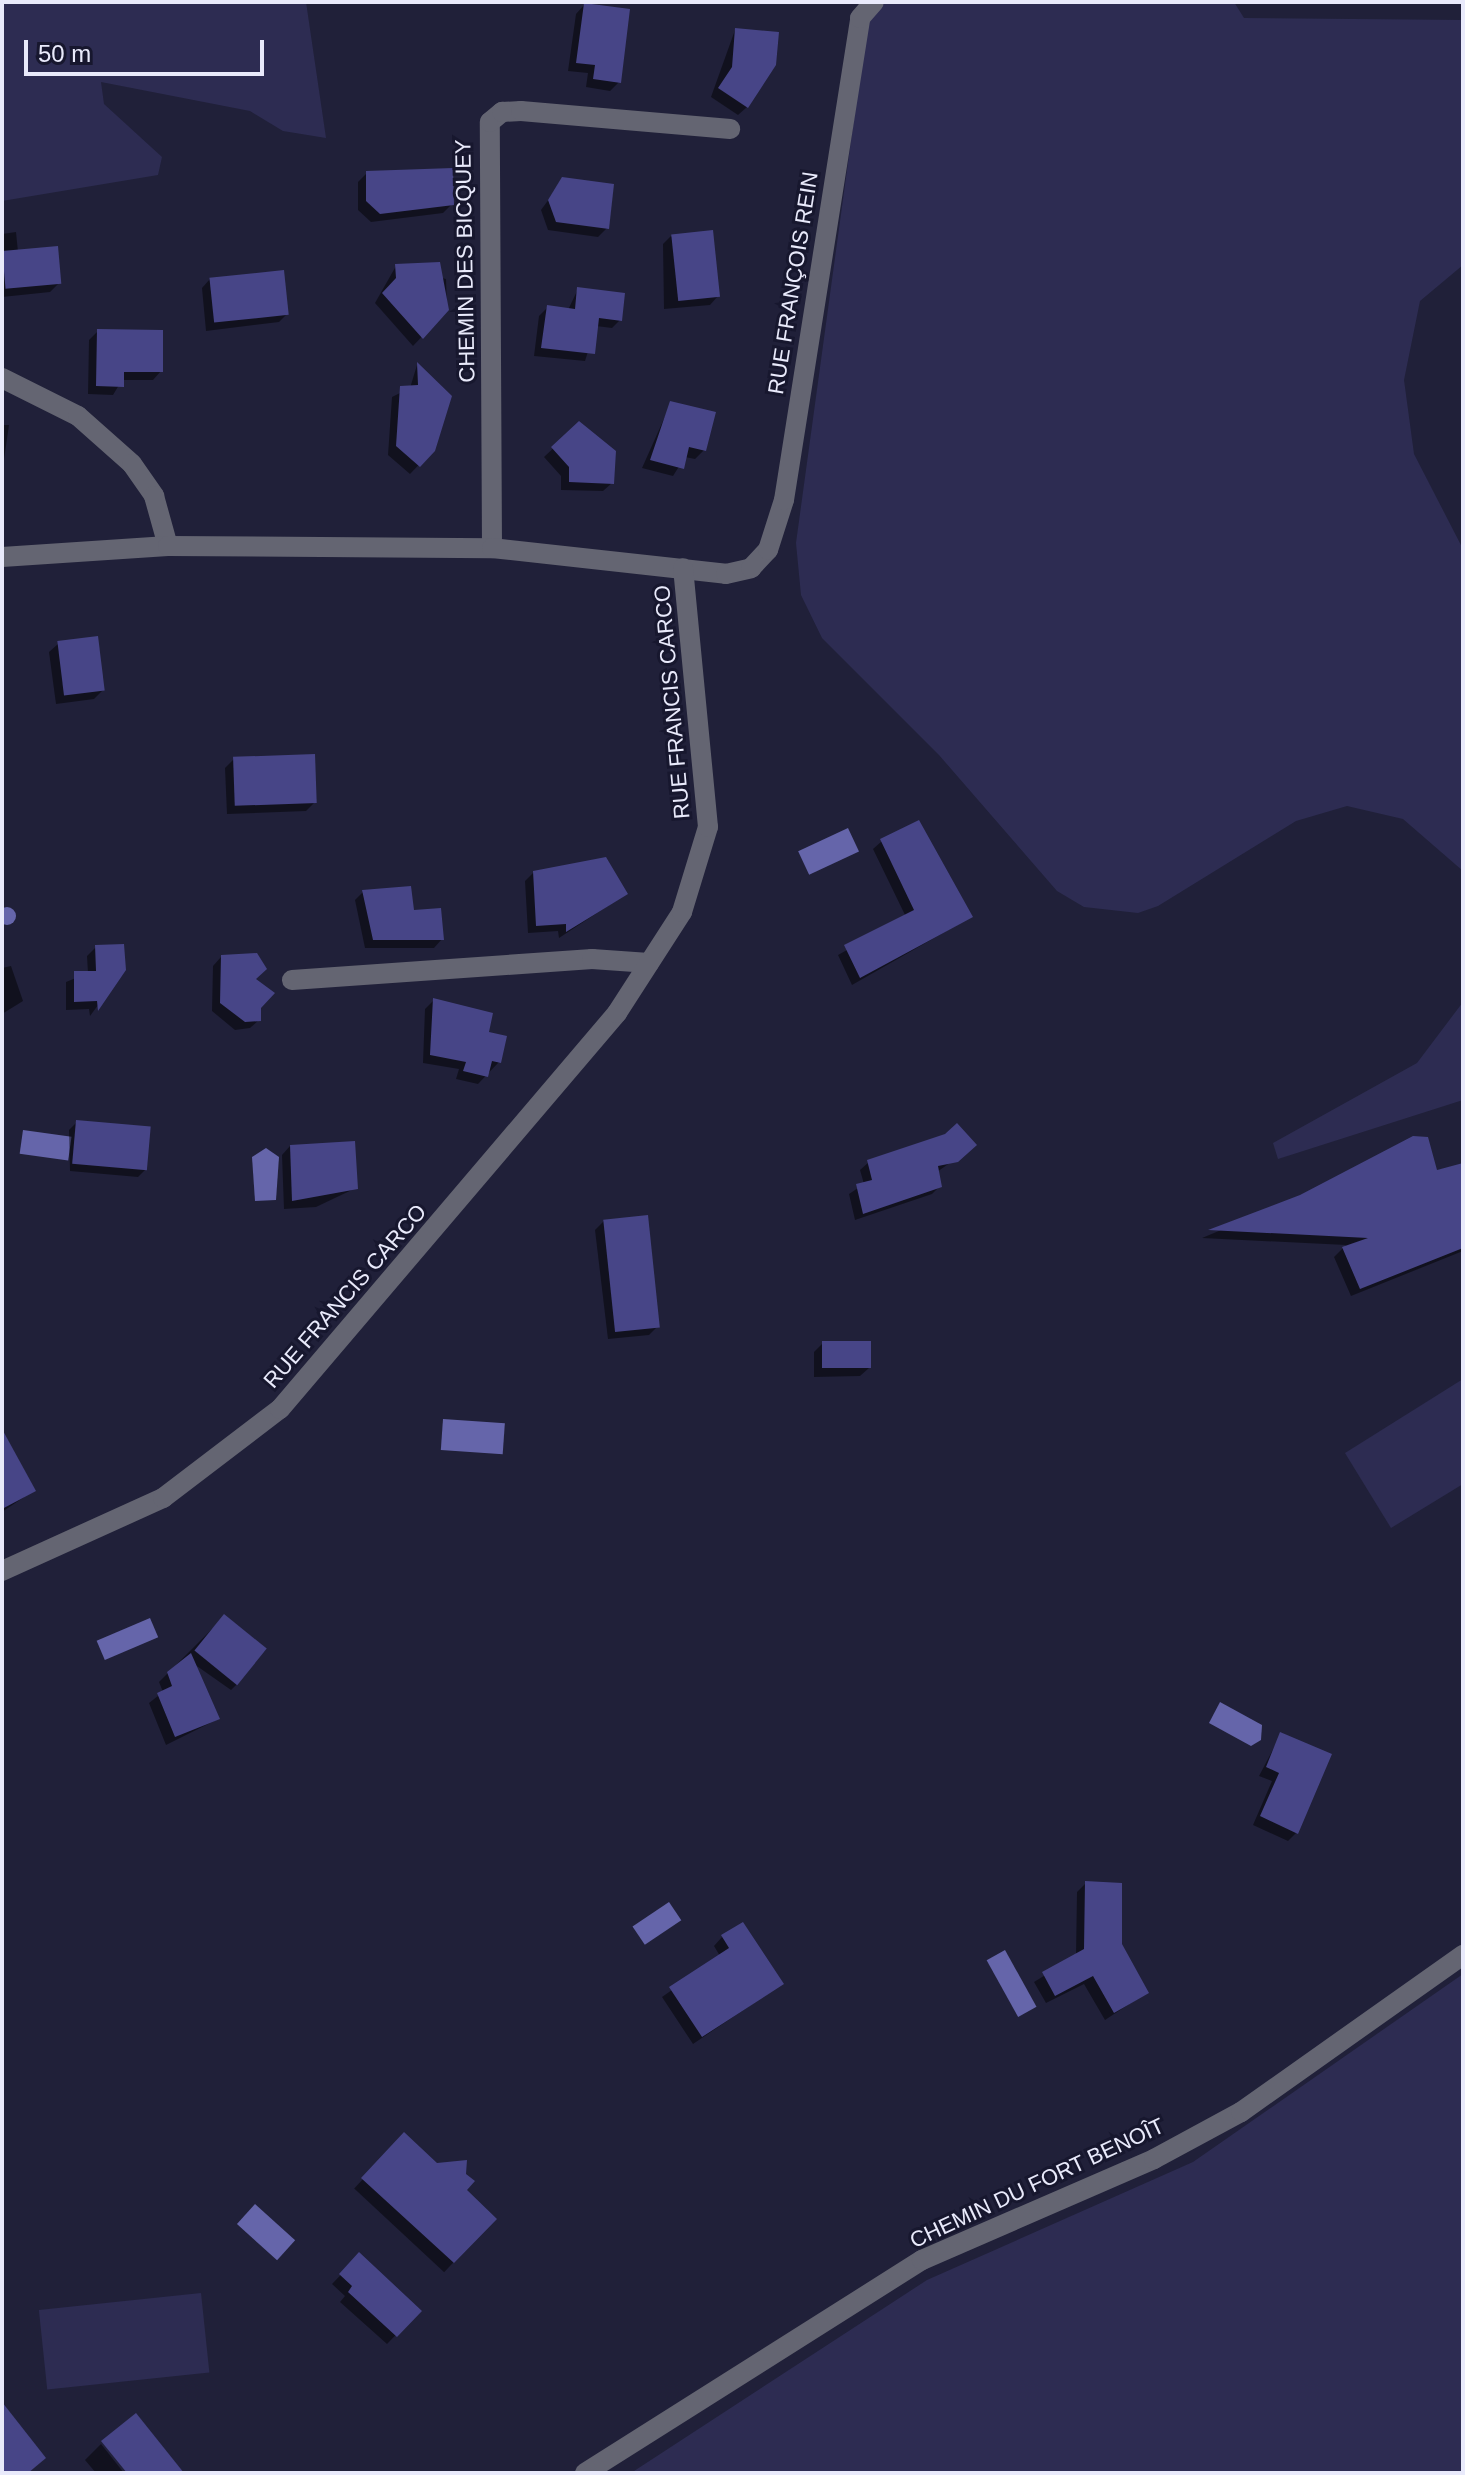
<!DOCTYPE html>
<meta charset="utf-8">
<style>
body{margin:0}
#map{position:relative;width:1465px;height:2475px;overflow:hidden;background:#202039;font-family:Helvetica,sans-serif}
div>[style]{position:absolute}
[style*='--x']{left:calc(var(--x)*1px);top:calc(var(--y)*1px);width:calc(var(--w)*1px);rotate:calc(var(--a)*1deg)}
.green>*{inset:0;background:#2d2c52;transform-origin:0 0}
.water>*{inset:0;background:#6565aa;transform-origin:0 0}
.round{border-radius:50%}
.shadow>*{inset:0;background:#0007;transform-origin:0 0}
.building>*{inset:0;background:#474587;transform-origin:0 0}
.minor>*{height:20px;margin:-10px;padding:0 10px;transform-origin:10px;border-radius:10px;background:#646572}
span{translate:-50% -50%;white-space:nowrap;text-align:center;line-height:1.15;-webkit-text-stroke:6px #17172e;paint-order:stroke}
.street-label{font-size:22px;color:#e9eafb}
.frame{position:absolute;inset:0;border:4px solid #e9eafb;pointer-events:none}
.scale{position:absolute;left:24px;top:40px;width:240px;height:36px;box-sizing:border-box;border:4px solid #e9eafb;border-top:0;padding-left:10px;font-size:24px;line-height:28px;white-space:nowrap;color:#e9eafb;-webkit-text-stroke:6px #17172e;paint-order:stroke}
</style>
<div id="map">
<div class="green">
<i style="clip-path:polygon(2px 2px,306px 2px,326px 138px,283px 131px,250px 111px,101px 82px,104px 104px,162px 157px,158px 175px,2px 201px)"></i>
<i style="clip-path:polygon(870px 2px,1234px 2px,1244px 18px,1463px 20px,1463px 265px,1420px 301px,1404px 380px,1414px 454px,1463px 549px,1463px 871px,1403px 819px,1347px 806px,1296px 821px,1158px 906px,1138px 913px,1084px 907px,1057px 891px,939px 755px,822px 638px,801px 595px,796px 543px)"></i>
<i style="clip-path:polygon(1463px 1002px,1463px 1100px,1278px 1159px,1273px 1143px,1417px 1063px)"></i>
<i style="clip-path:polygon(1463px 1379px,1463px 1484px,1391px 1528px,1345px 1453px)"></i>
<i style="clip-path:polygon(1463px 1974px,1463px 2473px,631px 2473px,927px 2280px,1193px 2162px)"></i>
<i style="left:201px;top:2293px;width:80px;height:163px;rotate:84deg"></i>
</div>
<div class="water">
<i style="left:848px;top:828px;width:26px;height:55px;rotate:65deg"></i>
<i class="round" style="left:-2px;top:907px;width:18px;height:18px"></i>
<i style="left:23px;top:1130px;width:49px;height:24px;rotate:8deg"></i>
<i style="clip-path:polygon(266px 1148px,279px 1157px,276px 1200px,255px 1201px,252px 1157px)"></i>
<i style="left:443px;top:1419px;width:62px;height:31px;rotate:4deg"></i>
<i style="left:150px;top:1618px;width:21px;height:58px;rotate:67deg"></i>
<i style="clip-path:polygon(1220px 1702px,1262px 1725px,1261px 1740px,1251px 1746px,1209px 1723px)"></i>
<i style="left:669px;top:1902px;width:22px;height:44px;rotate:56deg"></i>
<i style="left:1005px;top:1950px;width:65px;height:21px;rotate:61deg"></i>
<i style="left:255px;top:2204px;width:54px;height:27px;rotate:42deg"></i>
</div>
<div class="shadow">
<i style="clip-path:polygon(584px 5px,619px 82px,610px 91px,586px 87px,588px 73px,568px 71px,576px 14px)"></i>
<i style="clip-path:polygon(735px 30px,747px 107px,738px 115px,711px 97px)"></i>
<i style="clip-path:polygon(367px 173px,452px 204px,443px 213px,371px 222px,358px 210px,358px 182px)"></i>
<i style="clip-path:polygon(563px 180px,607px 228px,598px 237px,548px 230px,541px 210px)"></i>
<i style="clip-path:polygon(16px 232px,18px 252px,59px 283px,50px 292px,2px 297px,2px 234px)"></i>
<i style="clip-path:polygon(671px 236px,718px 296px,710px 305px,664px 309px,663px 244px)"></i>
<i style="clip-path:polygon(396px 266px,446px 279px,447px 310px,413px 346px,375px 303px)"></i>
<i style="clip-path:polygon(210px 279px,287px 314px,279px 322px,206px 331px,202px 288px)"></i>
<i style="clip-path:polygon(578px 289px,620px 320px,612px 328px,596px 326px,585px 361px,534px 356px,539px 316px,547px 308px,568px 310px)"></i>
<i style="clip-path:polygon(98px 331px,161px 371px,153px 380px,122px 380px,113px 395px,88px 394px,89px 340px)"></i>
<i style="clip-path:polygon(417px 365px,433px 450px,410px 474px,388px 455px,392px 397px,410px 388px)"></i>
<i style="clip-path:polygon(671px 403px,704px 450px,695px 459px,685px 457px,673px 476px,642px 468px)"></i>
<i style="clip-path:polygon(579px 424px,612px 483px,603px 491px,561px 490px,561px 476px,544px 457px)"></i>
<i style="clip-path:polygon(2px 425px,9px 425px,2px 473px)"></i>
<i style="clip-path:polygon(58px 644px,103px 690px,94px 699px,56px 704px,49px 652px)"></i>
<i style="clip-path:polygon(234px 759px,315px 802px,306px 811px,227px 814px,225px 768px)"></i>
<i style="clip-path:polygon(882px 841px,971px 917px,852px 985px,838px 955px,906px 917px,873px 849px)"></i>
<i style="clip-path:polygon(534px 872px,626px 894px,559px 938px,558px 931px,528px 933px,525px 881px)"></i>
<i style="clip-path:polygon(363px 892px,412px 912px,442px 939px,434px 948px,365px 948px,355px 900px)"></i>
<i style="clip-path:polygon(96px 947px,124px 970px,90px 1016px,89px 1009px,66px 1010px,66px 982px,88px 973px,87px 956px)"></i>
<i style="clip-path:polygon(221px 957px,253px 980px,259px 1020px,250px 1028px,235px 1030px,212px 1011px,213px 966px)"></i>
<i style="clip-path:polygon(11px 966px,23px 1001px,2px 1014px,2px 968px)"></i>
<i style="clip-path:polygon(434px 1000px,491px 1014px,487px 1033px,499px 1062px,478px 1084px,456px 1079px,459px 1069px,423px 1063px,425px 1009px)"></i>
<i style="clip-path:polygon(77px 1122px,146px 1169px,138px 1177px,70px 1171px,69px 1130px)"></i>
<i style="clip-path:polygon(975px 1145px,937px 1172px,940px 1186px,932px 1194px,855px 1220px,849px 1194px,864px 1184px,860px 1170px,869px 1162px)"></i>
<i style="clip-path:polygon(290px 1146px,356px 1188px,316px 1207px,284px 1209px,282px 1155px)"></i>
<i style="clip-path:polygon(1463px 1165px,1463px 1251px,1351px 1296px,1334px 1257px,1346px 1245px,1202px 1238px,1300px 1197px)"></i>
<i style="clip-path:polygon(604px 1221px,658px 1326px,649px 1335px,608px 1339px,595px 1230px)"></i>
<i style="clip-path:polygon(822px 1344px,869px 1368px,860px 1376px,814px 1377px,814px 1352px)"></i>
<i style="clip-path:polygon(2px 1433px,33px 1491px,2px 1512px)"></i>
<i style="clip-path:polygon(216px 1625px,240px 1681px,231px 1690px,194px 1664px,218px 1719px,166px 1745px,149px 1703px,163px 1692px,159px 1682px)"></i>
<i style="clip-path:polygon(1281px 1734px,1296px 1833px,1288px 1841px,1253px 1825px,1272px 1781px,1259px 1776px)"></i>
<i style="clip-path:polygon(1086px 1883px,1146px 1993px,1105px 2020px,1084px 1984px,1046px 2003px,1034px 1982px,1076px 1956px,1077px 1892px)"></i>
<i style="clip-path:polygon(722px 1937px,782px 1984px,693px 2044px,662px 1997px,720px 1956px,714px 1946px)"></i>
<i style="left:404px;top:2135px;width:123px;height:73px;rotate:43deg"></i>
<i style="clip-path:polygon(360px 2255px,419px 2311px,387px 2344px,340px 2302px,345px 2296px,332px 2284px)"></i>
<i style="clip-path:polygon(101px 2444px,124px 2473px,96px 2473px,85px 2460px)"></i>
</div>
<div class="building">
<i style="clip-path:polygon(584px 3px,630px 9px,621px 83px,593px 79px,595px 65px,576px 63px)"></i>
<i style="clip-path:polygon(735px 28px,779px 32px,776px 65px,748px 108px,718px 88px,732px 67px)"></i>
<i style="clip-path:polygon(453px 168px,454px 205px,380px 214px,366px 201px,366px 171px)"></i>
<i style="clip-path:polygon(562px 177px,614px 184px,609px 229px,556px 222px,548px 200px)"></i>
<i style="left:713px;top:230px;width:67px;height:42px;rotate:84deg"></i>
<i style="left:58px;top:246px;width:38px;height:56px;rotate:85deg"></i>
<i style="clip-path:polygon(440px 262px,449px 310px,423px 339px,382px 293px,396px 278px,395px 264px)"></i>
<i style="left:284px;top:270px;width:45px;height:75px;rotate:84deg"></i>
<i style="clip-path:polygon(577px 287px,625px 293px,622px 321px,599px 318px,595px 354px,541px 348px,547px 305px,575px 309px)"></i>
<i style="clip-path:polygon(97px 329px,163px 330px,163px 372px,124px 372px,124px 387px,96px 386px)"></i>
<i style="clip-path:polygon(417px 362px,452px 396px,435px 451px,420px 467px,396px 446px,400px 386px,418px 385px)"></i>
<i style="clip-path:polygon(670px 401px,716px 412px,706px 451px,689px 447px,684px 469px,650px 460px)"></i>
<i style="clip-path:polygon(579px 421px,616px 451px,614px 484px,569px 482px,569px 467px,551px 447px)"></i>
<i style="left:98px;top:636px;width:55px;height:41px;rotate:83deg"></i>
<i style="left:315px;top:754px;width:49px;height:82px;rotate:88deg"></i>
<i style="clip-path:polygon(919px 820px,973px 917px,860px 978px,844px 945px,914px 910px,880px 839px)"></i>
<i style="clip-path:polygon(606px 857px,628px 894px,566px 932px,566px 924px,536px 926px,533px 871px)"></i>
<i style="clip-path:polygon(411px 886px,414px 910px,441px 908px,444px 940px,373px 940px,362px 890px)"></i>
<i style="clip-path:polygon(124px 944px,126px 970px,98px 1011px,97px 1001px,74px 1002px,74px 971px,96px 971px,95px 945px)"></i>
<i style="clip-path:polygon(257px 953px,267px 969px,256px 979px,275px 993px,261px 1008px,261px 1021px,245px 1022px,220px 1003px,221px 955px)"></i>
<i style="clip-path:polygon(433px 998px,493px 1013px,489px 1032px,507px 1036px,501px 1063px,492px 1061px,488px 1077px,463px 1071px,466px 1062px,430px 1055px)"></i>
<i style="left:76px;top:1120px;width:75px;height:44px;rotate:5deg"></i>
<i style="clip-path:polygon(957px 1123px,977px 1145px,958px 1162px,938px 1166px,942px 1187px,863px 1214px,856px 1184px,872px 1180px,867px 1160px,945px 1134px)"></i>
<i style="clip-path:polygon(1413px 1136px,1428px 1137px,1437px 1170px,1463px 1163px,1463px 1248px,1360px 1289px,1342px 1247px,1368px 1238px,1208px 1230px,1300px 1195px)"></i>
<i style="clip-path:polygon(355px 1141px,358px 1189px,292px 1201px,290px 1145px)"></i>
<i style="left:648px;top:1215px;width:113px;height:45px;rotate:84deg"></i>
<i style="left:871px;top:1341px;width:27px;height:49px;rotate:90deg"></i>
<i style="clip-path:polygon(2px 1429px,36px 1491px,2px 1509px)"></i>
<i style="left:224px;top:1614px;width:55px;height:47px;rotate:39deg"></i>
<i style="clip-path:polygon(191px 1653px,220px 1719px,175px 1737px,157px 1693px,172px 1686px,167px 1672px)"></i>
<i style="clip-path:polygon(1280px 1732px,1332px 1754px,1298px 1834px,1260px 1816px,1279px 1773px,1266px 1767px)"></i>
<i style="clip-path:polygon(1085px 1881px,1122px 1883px,1122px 1944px,1149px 1993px,1114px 2013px,1093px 1976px,1055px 1996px,1042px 1972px,1084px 1949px)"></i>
<i style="clip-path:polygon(743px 1922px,784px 1984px,702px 2037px,669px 1987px,729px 1948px,721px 1935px)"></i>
<i style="clip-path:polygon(404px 2132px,437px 2163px,467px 2160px,466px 2174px,475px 2181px,467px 2190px,497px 2219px,454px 2263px,361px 2178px)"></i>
<i style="clip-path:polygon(359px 2252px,422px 2311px,397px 2337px,348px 2292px,352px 2286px,339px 2274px)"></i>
<i style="clip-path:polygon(2px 2402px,46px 2458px,28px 2473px,2px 2473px)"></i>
<i style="clip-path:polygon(136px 2413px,184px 2473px,127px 2473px,101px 2441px)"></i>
</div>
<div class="minor">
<i style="--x:2;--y:378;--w:85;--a:26.6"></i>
<i style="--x:78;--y:416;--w:72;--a:41.6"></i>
<i style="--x:132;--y:464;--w:39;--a:55"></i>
<i style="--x:154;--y:496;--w:52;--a:74.4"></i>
<i style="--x:492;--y:548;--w:426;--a:-90.3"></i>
<i style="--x:490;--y:122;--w:16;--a:-40"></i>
<i style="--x:502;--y:112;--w:19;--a:-3"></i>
<i style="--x:521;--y:111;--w:210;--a:4.9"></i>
<i style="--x:2;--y:557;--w:166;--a:-3.8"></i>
<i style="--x:168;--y:546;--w:324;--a:0.4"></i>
<i style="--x:492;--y:548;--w:235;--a:6.3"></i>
<i style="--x:726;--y:574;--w:26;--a:-13"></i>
<i style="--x:751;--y:568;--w:25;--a:-47"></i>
<i style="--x:768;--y:550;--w:52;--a:-72.3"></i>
<i style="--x:784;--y:500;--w:488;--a:-81"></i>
<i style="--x:860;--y:18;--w:21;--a:-49"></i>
<i style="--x:292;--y:980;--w:301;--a:-4"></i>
<i style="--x:592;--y:959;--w:57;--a:4"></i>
<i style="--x:2;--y:1571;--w:177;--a:-24.4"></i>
<i style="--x:163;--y:1498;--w:147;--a:-37.3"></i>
<i style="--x:280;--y:1409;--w:520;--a:-49.6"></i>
<i style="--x:617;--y:1013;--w:120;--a:-57.2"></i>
<i style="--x:682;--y:912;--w:89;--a:-73"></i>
<i style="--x:708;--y:827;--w:260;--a:-95.5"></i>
<i style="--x:585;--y:2473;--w:399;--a:-32.3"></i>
<i style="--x:922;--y:2260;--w:253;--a:-23.5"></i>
<i style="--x:1154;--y:2159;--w:99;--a:-28.4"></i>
<i style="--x:1241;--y:2112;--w:272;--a:-35.3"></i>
</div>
<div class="street-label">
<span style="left:465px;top:261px;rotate:-91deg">CHEMIN DES BICQUEY</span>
<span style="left:793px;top:283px;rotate:-81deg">RUE FRANÇOIS REIN</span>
<span style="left:672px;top:702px;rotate:-95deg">RUE FRANCIS CARCO</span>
<span style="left:345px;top:1296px;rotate:-49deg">RUE FRANCIS CARCO</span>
<span style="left:1037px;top:2183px;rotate:-25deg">CHEMIN DU FORT BENOÎT</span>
</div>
<div class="frame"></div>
<div class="scale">50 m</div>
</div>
